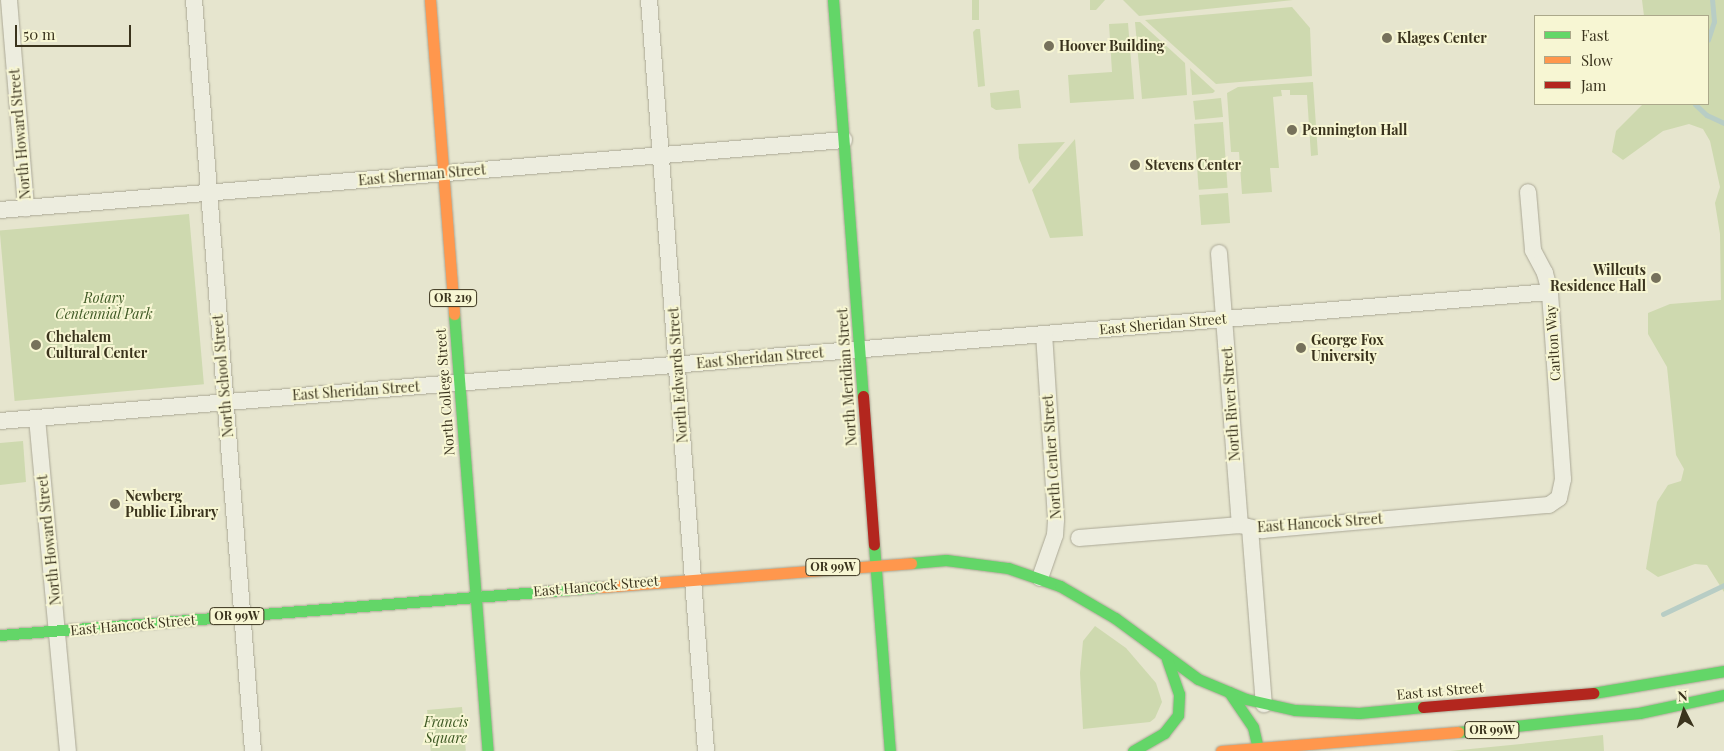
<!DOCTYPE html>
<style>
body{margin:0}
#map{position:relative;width:1724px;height:751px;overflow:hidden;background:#e6e5ce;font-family:"Playfair Display",serif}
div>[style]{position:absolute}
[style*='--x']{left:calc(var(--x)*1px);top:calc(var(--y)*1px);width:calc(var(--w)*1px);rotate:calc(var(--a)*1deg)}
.green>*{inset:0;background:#ced9af;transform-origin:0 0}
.stream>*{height:4.5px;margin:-2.25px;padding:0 2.25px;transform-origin:2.25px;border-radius:2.25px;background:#b8cdc5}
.roads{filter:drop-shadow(0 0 1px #aba896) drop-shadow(0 0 1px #aba896)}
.street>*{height:16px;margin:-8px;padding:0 8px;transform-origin:8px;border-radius:8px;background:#ededdf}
.fast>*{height:11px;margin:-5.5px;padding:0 5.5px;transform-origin:5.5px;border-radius:5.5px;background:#63d668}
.slow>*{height:11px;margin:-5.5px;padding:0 5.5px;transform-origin:5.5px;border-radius:5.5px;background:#ff974d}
.jam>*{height:11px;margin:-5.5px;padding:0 5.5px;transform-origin:5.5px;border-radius:5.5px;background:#b3261e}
.dots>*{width:14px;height:14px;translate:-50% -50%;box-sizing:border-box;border:2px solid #f7f6d3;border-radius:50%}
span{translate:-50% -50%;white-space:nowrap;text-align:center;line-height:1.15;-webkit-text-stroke:4px #f7f6d3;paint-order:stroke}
.shield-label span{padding:1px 4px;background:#f7f6d3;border:1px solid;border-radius:4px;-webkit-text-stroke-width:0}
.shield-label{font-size:12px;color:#3a331d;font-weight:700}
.poi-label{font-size:14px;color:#3a331d;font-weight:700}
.left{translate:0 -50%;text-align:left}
.right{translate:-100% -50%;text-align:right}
.street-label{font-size:14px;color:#3a331d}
.park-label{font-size:14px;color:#3d5823;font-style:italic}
.legend{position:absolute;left:1534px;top:15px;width:175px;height:90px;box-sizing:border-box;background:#f7f6d3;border:1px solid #aba88a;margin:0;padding:6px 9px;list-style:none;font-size:15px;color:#3a331d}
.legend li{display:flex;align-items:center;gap:10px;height:25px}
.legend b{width:25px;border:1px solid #aba88a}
.north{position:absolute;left:1659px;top:686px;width:50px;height:50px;-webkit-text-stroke:4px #f7f6d3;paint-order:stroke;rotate:355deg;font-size:14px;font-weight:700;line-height:20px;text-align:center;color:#3a331d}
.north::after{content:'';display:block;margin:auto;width:18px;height:22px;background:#3a331d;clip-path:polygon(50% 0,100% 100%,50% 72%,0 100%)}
.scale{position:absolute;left:15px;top:25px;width:116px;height:22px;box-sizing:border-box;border:2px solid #3a331d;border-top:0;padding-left:6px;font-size:15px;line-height:18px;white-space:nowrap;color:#3a331d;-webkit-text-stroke:4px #f7f6d3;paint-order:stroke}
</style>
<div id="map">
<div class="green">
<i style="left:972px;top:0;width:7px;height:20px"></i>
<i style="clip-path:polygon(1090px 0,1105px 0,1096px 10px,1090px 10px)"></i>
<i style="clip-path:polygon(1123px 0,1293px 0,1139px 16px)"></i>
<i style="clip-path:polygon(1642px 0,1724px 0,1724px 592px,1707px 565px,1695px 564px,1658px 577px,1646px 569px,1657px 502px,1668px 485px,1681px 481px,1684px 469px,1676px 455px,1667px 367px,1648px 334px,1648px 313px,1670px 304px,1721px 300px,1720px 234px,1715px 203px,1720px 187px,1710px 141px,1703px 129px,1689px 124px,1663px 131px,1623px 160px,1612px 152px,1616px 131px,1643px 104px,1708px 104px,1708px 16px,1644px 16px)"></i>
<i style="clip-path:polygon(1292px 7px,1310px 28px,1312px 76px,1216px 84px,1145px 20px)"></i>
<i style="clip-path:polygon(1135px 22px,1140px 22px,1185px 63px,1187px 95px,1142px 99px)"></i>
<i style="clip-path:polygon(1128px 23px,1134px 99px,1070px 103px,1068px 75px,1112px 72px,1109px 24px)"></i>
<i style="clip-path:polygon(976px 29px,980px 29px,985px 86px,978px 87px,973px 32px)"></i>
<i style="clip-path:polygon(1190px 68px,1215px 91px,1213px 93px,1192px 95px)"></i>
<i style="clip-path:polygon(1313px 82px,1318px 155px,1311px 156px,1307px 95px,1290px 95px,1290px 90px,1281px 90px,1282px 96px,1273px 97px,1279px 168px,1270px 168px,1272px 192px,1242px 194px,1239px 152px,1231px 152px,1227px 93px,1238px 87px)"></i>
<i style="clip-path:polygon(1019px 90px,1021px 108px,996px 110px,991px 107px,990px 93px)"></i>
<i style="left:1221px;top:98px;width:19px;height:28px;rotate:84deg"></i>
<i style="left:1223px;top:122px;width:66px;height:29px;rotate:86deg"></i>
<i style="clip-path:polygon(1075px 139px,1083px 236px,1050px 238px,1032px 190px)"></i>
<i style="clip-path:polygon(1065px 142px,1029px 184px,1019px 158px,1018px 144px)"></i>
<i style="left:1228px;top:193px;width:30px;height:29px;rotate:86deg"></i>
<i style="left:189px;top:214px;width:171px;height:190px;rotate:85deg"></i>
<i style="clip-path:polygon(23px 441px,26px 482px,0 485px,0 443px)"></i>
<i style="clip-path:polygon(1095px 626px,1126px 648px,1156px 683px,1162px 702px,1155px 718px,1150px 722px,1083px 729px,1080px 673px,1083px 641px)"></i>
<i style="left:462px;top:707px;width:44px;height:35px;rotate:85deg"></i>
<i style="clip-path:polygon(1603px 735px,1604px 751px,1450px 751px,1530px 743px)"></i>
</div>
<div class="stream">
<i style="--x:1708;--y:40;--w:19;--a:-72"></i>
<i style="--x:1714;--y:22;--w:22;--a:-95"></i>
<i style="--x:1695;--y:104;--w:16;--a:43"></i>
<i style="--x:1707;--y:115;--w:19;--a:25"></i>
<i style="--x:1663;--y:614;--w:68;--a:-25.4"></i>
</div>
<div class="roads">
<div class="street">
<i style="--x:9;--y:0;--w:209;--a:85.3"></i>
<i style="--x:194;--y:0;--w:753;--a:85.51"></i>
<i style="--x:649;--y:0;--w:753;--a:85.66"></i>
<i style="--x:0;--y:210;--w:847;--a:-4.74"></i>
<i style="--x:1219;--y:253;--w:273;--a:85.6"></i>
<i style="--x:37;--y:418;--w:334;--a:84.7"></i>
<i style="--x:0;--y:421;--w:1555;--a:-4.76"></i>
<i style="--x:1250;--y:528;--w:177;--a:85.5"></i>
<i style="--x:1079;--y:538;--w:162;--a:-4.6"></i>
<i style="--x:1240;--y:525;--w:23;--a:13"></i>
<i style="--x:1262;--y:530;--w:288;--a:-5"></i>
<i style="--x:1549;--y:505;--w:12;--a:-35"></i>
<i style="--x:1559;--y:498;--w:19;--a:-78"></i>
<i style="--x:1563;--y:479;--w:187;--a:-94"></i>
<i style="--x:1550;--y:292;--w:20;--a:-105"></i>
<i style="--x:1545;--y:273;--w:26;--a:-118"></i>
<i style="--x:1533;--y:250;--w:58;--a:-94.9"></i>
<i style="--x:1040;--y:578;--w:46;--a:-70.8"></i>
<i style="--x:1055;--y:535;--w:16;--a:-86"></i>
<i style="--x:1056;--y:519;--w:184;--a:-93.7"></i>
</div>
<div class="fast">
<i style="--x:833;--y:0;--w:397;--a:85.7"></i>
<i style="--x:454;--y:314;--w:438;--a:85.6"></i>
<i style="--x:874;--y:545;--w:207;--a:85.6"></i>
<i style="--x:911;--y:563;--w:35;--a:-5"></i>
<i style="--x:946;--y:560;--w:63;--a:7.4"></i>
<i style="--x:1008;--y:568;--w:55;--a:19.1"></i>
<i style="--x:1060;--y:586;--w:64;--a:30.2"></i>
<i style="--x:1115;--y:618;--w:103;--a:36.3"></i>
<i style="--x:1198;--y:679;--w:52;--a:22.6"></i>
<i style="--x:1246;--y:699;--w:50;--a:12.7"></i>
<i style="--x:1295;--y:710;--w:64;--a:2.7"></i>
<i style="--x:1359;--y:713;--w:64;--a:-5.4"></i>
<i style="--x:0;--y:635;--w:603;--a:-4.57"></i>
<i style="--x:1229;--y:692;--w:42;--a:55.6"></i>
<i style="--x:1253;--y:727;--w:22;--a:77"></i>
<i style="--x:1593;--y:693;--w:133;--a:-9.5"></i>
<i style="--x:1458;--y:732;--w:182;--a:-6"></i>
<i style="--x:1639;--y:713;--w:87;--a:-12"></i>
<i style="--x:1133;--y:751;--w:36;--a:-30"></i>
<i style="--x:1164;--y:733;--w:23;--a:-52"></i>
<i style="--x:1178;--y:715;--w:21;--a:-87"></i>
<i style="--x:1179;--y:694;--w:37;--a:-109"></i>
</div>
<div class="slow">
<i style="--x:430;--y:0;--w:315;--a:85.6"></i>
<i style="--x:601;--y:587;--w:311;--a:-4.4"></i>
<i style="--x:1221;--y:751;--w:238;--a:-4.6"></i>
</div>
<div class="jam">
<i style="--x:863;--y:396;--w:149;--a:85.8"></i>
<i style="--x:1423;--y:707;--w:171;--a:-4.7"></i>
</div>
</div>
<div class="dots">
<i style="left:1387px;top:38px;background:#76715b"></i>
<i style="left:1049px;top:46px;background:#76715b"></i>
<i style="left:1292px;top:130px;background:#76715b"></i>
<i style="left:1135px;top:165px;background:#76715b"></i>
<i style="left:1656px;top:278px;background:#76715b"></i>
<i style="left:36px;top:345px;background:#76715b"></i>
<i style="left:1301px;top:348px;background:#76715b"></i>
<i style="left:115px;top:504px;background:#76715b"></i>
</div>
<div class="shield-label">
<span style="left:453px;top:298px">OR 219</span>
<span style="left:833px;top:567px">OR 99W</span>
<span style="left:237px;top:616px">OR 99W</span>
<span style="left:1492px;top:730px">OR 99W</span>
</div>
<div class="poi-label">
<span class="left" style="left:1397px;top:38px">Klages Center</span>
<span class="left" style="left:1059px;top:46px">Hoover Building</span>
<span class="left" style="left:1302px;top:130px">Pennington Hall</span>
<span class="left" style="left:1145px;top:165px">Stevens Center</span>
<span class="right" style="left:1646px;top:278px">Willcuts<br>Residence Hall</span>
<span class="left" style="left:46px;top:345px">Chehalem<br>Cultural Center</span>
<span class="left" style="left:1311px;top:348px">George Fox<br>University</span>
<span class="left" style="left:125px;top:504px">Newberg<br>Public Library</span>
</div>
<div class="street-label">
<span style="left:20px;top:134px;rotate:-95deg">North Howard Street</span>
<span style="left:422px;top:175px;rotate:-5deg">East Sherman Street</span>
<span style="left:1163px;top:324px;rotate:-5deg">East Sheridan Street</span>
<span style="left:1553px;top:343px;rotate:-94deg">Carlton Way</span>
<span style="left:760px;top:358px;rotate:-5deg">East Sheridan Street</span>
<span style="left:678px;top:375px;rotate:-94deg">North Edwards Street</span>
<span style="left:223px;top:376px;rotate:-95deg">North School Street</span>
<span style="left:847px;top:377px;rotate:-94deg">North Meridian Street</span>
<span style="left:356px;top:391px;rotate:-4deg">East Sheridan Street</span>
<span style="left:445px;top:392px;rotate:-94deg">North College Street</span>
<span style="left:1231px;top:404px;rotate:-94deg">North River Street</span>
<span style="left:1052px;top:457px;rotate:-94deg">North Center Street</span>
<span style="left:1320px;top:523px;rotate:-4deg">East Hancock Street</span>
<span style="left:49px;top:540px;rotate:-96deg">North Howard Street</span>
<span style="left:596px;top:586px;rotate:-5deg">East Hancock Street</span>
<span style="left:133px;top:625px;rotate:-5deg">East Hancock Street</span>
<span style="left:1440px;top:691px;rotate:-5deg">East 1st Street</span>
</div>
<div class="park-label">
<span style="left:104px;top:306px">Rotary<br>Centennial Park</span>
<span style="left:446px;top:730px">Francis<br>Square</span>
</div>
<ul class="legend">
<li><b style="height:6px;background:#63d668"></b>Fast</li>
<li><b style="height:6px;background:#ff974d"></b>Slow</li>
<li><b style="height:6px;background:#b3261e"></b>Jam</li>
</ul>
<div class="north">N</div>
<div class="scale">50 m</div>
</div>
